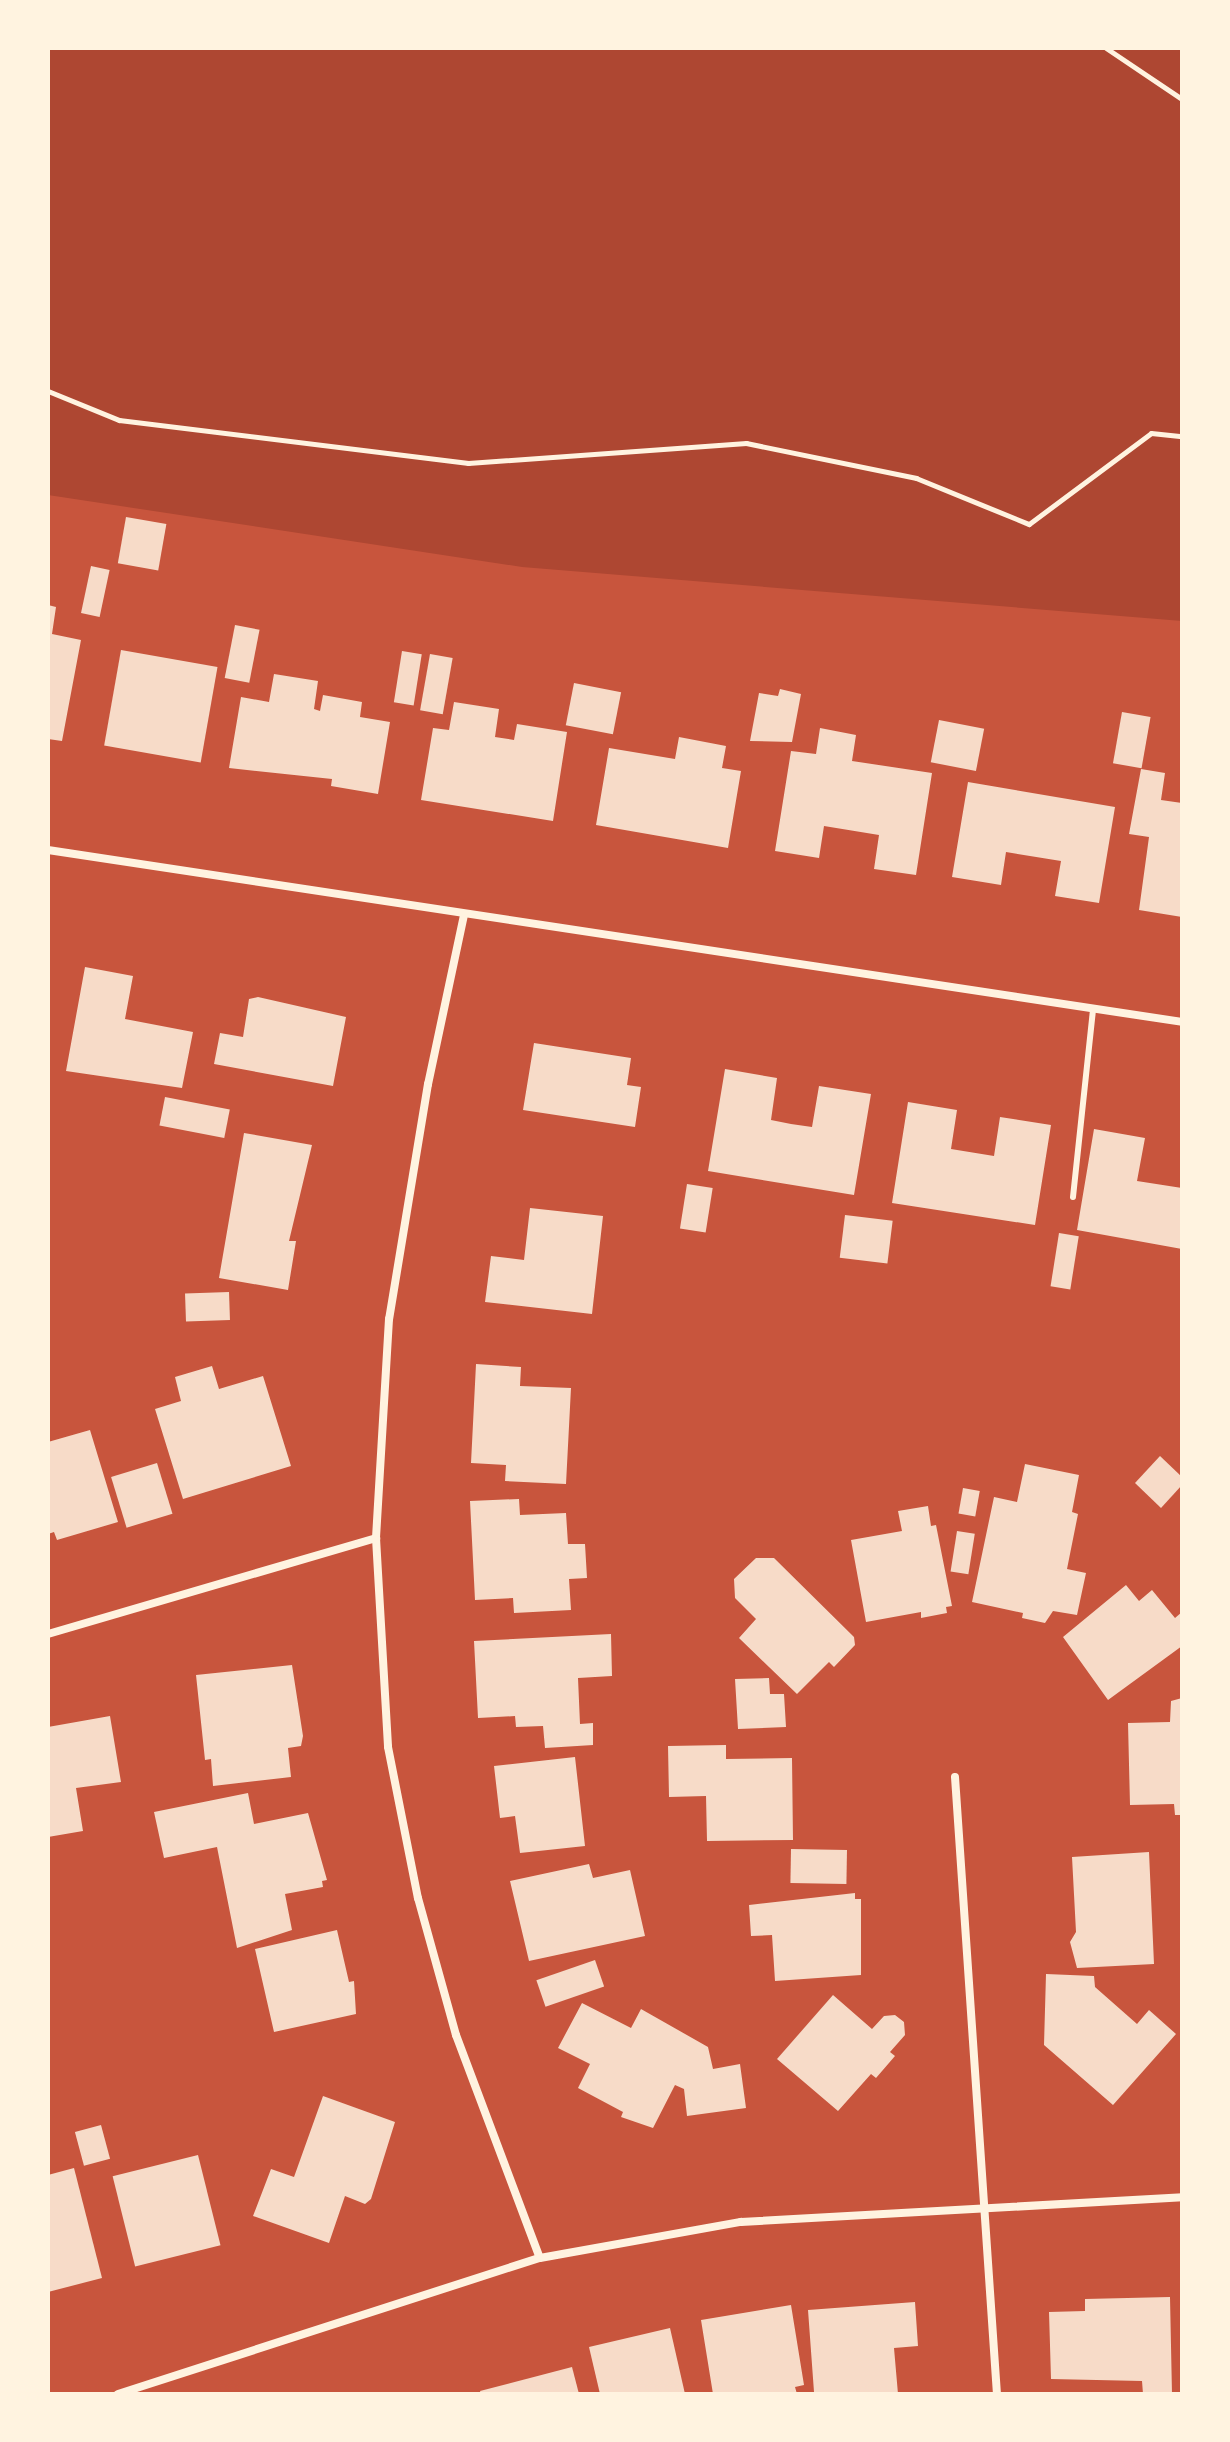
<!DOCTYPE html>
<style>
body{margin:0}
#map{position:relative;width:1230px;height:2442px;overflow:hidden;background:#c8553d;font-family:Merriweather,serif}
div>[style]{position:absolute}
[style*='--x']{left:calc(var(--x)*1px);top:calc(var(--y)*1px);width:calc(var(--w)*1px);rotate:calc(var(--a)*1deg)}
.green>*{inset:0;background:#ae4732}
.building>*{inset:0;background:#f7dbc8;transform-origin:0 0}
.path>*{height:5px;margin:-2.5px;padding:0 2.5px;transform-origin:2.5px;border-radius:2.5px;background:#fff3e0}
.service>*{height:6px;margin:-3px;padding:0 3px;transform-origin:3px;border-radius:3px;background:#fff3e0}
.minor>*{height:8px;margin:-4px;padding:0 4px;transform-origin:4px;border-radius:4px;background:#fff3e0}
span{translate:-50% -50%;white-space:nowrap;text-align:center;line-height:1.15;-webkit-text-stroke:8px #fff3e0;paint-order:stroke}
.frame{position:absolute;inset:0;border:50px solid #fff3e0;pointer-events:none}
</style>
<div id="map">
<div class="green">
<i style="clip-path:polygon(48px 48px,1182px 48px,1182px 621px,522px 567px,48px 495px)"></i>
</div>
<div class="building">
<i style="left:126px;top:517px;width:41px;height:47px;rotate:10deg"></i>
<i style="left:91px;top:566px;width:19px;height:48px;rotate:12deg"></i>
<i style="clip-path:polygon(48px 605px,56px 607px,52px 634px,81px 640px,62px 741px,48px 739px)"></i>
<i style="left:235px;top:625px;width:25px;height:54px;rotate:11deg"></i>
<i style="left:121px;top:650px;width:98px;height:97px;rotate:10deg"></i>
<i style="left:402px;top:651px;width:20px;height:52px;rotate:9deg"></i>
<i style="left:430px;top:654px;width:23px;height:57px;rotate:10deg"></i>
<i style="clip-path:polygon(274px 674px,318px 681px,314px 709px,320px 711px,323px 695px,362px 702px,360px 717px,390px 722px,378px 794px,331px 786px,332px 779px,229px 768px,241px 697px,269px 702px)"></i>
<i style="left:574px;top:683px;width:48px;height:43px;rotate:11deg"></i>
<i style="clip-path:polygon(780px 689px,801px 694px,792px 742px,750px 741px,759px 693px,778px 696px)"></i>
<i style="clip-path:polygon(454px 702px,499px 709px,495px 737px,514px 740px,517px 724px,567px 732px,553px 821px,421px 800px,433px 728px,449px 730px)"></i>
<i style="left:1122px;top:712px;width:29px;height:52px;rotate:10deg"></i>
<i style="left:939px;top:720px;width:46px;height:43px;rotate:11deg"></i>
<i style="clip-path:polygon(820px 728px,856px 735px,852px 761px,932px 773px,916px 875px,874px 869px,879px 835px,824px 826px,819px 858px,775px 851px,791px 751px,816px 754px)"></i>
<i style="clip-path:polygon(679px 737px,726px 746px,722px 768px,741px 771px,728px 848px,596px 825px,609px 748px,675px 759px)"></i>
<i style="clip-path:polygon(1141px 769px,1165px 773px,1161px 800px,1182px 803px,1182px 917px,1139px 910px,1149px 837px,1129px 834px)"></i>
<i style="clip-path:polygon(968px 782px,1115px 807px,1099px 903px,1055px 896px,1061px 861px,1006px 852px,1001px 885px,952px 877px)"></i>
<i style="clip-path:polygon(85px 967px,133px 976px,125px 1019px,193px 1032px,182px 1088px,66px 1071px)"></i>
<i style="clip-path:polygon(258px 997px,346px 1017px,333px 1086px,214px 1064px,220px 1033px,243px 1037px,249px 999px)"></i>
<i style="clip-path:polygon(534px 1043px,631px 1058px,627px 1085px,641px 1087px,635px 1127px,523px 1110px)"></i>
<i style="clip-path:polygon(725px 1069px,777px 1078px,771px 1120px,791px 1124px,812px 1127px,819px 1086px,871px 1094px,854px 1195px,708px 1171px)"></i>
<i style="left:165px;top:1097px;width:66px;height:29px;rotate:11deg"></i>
<i style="clip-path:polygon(908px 1102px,957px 1110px,951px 1149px,994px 1156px,1000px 1117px,1051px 1125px,1035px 1225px,892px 1203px)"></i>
<i style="clip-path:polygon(1094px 1129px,1145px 1138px,1137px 1181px,1182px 1188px,1182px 1249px,1077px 1230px)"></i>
<i style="clip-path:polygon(244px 1133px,312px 1145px,289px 1241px,296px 1241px,288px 1290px,219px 1278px)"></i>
<i style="left:687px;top:1184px;width:26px;height:45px;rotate:9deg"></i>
<i style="clip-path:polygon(530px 1208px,603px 1216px,592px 1314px,485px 1302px,491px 1256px,524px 1260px)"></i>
<i style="left:845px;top:1215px;width:48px;height:43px;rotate:7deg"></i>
<i style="left:1059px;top:1233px;width:20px;height:54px;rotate:9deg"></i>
<i style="left:229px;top:1292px;width:28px;height:44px;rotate:88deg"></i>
<i style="clip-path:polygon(476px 1364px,521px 1367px,520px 1386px,571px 1388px,566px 1484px,505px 1481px,506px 1465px,471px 1463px)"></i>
<i style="clip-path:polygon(212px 1366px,219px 1389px,263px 1376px,291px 1466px,183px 1499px,155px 1409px,181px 1401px,175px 1377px)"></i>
<i style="clip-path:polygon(90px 1430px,118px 1522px,57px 1540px,54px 1532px,48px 1534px,48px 1442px)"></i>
<i style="clip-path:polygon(1160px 1456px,1182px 1477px,1182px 1485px,1161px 1508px,1135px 1483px)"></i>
<i style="left:157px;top:1463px;width:53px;height:48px;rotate:73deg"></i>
<i style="clip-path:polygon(1025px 1464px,1079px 1475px,1072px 1512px,1078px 1514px,1067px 1569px,1086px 1573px,1077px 1615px,1053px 1611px,1045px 1623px,1022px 1618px,1023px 1613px,972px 1602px,994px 1497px,1017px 1502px)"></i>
<i style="left:963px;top:1488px;width:17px;height:26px;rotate:10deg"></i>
<i style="clip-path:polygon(519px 1499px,520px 1515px,566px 1513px,568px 1544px,585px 1544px,587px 1578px,569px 1579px,571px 1610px,514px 1613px,513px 1598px,475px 1600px,470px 1501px)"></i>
<i style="clip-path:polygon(928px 1506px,931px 1526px,936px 1525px,952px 1606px,946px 1607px,947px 1613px,921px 1618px,921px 1612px,866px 1622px,851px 1540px,902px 1531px,898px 1511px)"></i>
<i style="left:957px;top:1531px;width:18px;height:41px;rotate:9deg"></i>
<i style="clip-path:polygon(756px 1558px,774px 1558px,854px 1637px,855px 1645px,834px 1667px,829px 1662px,797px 1694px,739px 1638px,756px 1619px,735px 1598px,734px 1579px)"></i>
<i style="clip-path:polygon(1126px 1585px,1139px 1601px,1152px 1590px,1175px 1618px,1182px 1612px,1182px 1646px,1108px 1700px,1063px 1637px)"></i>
<i style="clip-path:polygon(611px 1634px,612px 1676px,578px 1678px,580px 1724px,593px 1723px,593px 1745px,545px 1748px,543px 1726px,516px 1727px,515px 1716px,478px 1718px,474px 1641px)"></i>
<i style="clip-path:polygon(292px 1665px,303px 1736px,301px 1746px,288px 1748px,291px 1777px,213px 1786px,211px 1759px,205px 1760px,196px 1675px)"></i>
<i style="clip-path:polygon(769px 1678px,770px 1694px,784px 1694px,786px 1727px,738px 1729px,735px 1679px)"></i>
<i style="clip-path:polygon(1182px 1698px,1182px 1815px,1175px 1815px,1174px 1804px,1130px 1805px,1128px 1723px,1170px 1722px,1171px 1701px)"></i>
<i style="clip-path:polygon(110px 1716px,121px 1782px,76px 1788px,83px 1831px,48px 1837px,48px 1727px)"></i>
<i style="clip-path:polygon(726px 1745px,726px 1759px,792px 1758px,793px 1840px,707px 1841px,706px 1796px,669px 1797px,668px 1746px)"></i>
<i style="clip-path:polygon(575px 1757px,585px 1846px,520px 1853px,515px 1816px,500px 1818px,494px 1766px)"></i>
<i style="clip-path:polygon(248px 1793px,254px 1824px,308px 1813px,327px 1880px,322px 1881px,323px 1887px,285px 1894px,292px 1930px,237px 1948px,217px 1847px,164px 1858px,154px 1812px)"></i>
<i style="left:791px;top:1849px;width:56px;height:34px;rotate:1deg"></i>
<i style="clip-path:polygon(1149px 1852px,1154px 1964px,1077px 1968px,1070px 1942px,1076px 1932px,1072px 1857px)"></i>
<i style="clip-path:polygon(589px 1864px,593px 1878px,630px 1870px,645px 1936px,529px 1961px,510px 1881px)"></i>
<i style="clip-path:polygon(855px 1893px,855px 1899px,861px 1899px,861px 1975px,775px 1981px,772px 1935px,751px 1936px,749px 1905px)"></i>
<i style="clip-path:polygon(337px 1930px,349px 1982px,354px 1981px,356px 2014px,274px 2032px,255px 1949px)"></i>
<i style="left:595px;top:1960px;width:28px;height:62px;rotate:71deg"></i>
<i style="clip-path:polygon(1046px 1974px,1094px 1976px,1095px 1987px,1137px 2024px,1149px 2010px,1176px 2034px,1113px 2105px,1044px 2045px)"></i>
<i style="clip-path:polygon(833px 1995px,872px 2029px,884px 2016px,895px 2015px,904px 2022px,905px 2035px,890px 2052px,895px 2056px,876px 2078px,871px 2074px,838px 2111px,777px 2059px)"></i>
<i style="clip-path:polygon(582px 2003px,631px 2028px,641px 2009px,708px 2047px,713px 2069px,740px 2064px,746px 2108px,687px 2116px,684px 2089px,675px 2085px,653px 2128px,621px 2117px,623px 2112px,578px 2088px,590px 2064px,558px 2048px)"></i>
<i style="clip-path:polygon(323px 2096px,395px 2122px,371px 2199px,365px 2204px,345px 2196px,329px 2243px,253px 2216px,271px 2169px,294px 2177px)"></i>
<i style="left:101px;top:2125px;width:35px;height:27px;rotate:75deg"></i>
<i style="left:198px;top:2155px;width:93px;height:88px;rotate:76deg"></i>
<i style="clip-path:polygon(74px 2168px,102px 2278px,48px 2292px,48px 2175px)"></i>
<i style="clip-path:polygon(1170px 2297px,1172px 2394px,1143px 2394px,1142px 2381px,1051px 2379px,1049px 2312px,1085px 2311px,1085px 2299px)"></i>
<i style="clip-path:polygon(915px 2302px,918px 2346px,894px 2348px,898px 2394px,814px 2392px,808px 2310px)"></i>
<i style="clip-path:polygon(791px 2305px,804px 2385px,795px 2387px,797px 2394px,713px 2394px,701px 2320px)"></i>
<i style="clip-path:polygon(670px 2328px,685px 2394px,600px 2394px,589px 2347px)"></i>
<i style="clip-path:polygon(572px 2367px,579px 2394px,481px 2394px,480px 2391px)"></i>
</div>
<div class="path">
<i style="--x:1106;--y:48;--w:92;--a:33.9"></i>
<i style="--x:48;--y:391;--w:77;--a:22.2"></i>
<i style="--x:119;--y:420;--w:352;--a:7"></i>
<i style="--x:468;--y:463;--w:279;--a:-4.1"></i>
<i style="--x:746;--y:443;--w:174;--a:11.6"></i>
<i style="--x:916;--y:478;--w:122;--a:22.2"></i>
<i style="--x:1029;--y:524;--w:152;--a:-36.7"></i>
<i style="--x:1151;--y:433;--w:31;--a:6"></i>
</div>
<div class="service">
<i style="--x:1073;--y:1197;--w:189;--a:-83.9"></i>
</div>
<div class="minor">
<i style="--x:48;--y:850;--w:1147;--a:8.62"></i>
<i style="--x:464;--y:915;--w:173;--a:102"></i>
<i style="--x:428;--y:1084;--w:238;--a:99.4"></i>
<i style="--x:389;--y:1319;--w:219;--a:93.4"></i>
<i style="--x:376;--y:1538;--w:209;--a:86.7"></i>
<i style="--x:388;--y:1747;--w:154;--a:78.8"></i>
<i style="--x:418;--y:1898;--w:142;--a:74.5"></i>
<i style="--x:456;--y:2035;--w:238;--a:69.4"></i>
<i style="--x:48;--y:1634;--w:342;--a:-16.3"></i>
<i style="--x:955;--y:1777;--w:618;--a:86.11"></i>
<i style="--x:118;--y:2394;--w:443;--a:-17.9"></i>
<i style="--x:540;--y:2258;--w:204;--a:-10.2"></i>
<i style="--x:741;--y:2222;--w:442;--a:-3.2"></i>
</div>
<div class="frame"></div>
</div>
